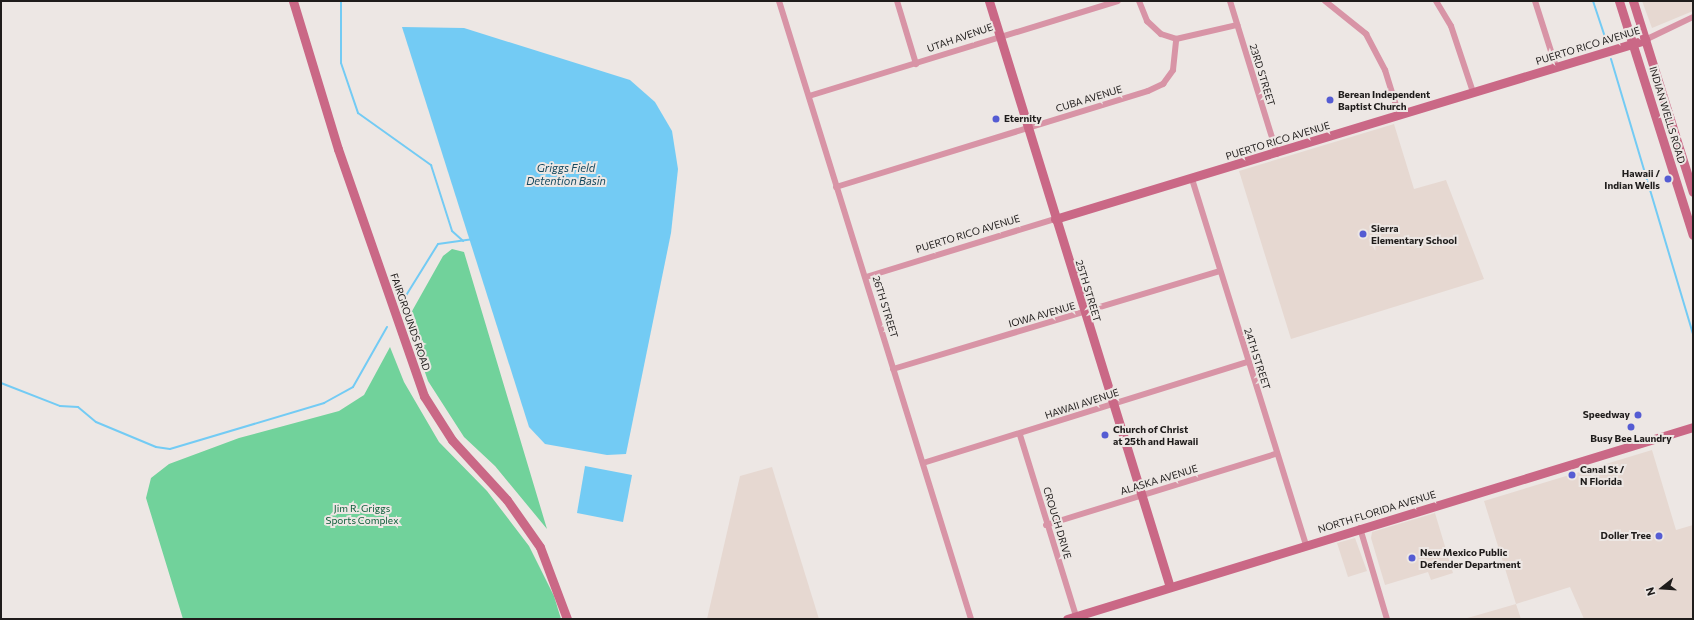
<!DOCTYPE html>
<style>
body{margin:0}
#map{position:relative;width:1694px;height:620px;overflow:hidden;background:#ede7e4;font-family:Commissioner,sans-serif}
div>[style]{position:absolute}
.built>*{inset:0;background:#e6d8d1}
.green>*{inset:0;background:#71d29b}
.water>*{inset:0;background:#73cbf4}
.stream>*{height:2px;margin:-1px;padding:0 1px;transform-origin:1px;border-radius:1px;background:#73cbf4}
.street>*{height:6px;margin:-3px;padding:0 3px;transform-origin:3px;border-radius:3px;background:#d894a6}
.secondary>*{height:9px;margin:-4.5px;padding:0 4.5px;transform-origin:4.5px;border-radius:4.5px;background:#ca6886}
.dots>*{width:11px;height:11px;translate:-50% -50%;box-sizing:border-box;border:2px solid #ede7e4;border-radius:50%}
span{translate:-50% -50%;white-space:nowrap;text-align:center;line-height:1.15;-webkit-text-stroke:4px #ede7e4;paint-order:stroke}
.street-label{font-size:10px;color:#1f1c1b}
.poi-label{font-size:10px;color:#1f1c1b;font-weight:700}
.left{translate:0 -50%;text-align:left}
.right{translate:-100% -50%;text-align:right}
.park-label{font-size:10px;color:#0d5d39}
.water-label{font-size:11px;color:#16495e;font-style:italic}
.frame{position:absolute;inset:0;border:2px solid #1f1c1b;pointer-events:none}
.north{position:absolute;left:1642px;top:568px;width:40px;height:40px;-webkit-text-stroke:3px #ede7e4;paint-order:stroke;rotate:253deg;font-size:11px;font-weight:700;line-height:16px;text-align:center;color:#1f1c1b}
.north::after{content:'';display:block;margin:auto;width:14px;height:18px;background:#1f1c1b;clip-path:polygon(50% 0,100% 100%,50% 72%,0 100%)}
</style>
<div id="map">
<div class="built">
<div style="clip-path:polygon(1642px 1px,1693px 1px,1693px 11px,1652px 28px)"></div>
<div style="clip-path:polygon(1394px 124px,1414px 189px,1446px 180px,1484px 279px,1291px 339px,1239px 171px)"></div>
<div style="clip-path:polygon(1652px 450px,1676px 530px,1693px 525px,1693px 619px,1584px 619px,1570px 587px,1516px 604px,1521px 619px,1464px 619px,1516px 604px,1484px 501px)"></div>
<div style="clip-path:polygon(772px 467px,819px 619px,707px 619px,740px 476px)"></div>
<div style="clip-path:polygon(1435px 513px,1453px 573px,1431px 580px,1428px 572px,1385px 585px,1371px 538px,1372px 532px)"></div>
<div style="clip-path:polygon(1355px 538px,1367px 571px,1348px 577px,1337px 543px)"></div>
</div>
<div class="green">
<div style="clip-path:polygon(452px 249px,464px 252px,547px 529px,495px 466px,464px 437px,428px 381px,407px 320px,443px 256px)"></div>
<div style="clip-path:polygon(390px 347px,404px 382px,439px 442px,487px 491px,529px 546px,554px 596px,561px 619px,183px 619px,146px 498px,151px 478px,169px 464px,239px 438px,339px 411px,364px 395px)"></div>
</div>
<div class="water">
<div style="clip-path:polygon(402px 27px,464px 28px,630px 80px,655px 102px,672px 131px,678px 169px,671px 233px,626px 454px,607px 455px,545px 444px,529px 427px)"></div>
<div style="clip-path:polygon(585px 466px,632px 475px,623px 522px,577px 513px)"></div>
</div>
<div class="stream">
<div style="left:341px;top:1px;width:62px;rotate:90deg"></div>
<div style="left:341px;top:63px;width:53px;rotate:71.2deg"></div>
<div style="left:358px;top:113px;width:90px;rotate:35.5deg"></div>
<div style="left:431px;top:165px;width:69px;rotate:72.3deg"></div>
<div style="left:452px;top:231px;width:15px;rotate:42deg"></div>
<div style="left:1593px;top:1px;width:44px;rotate:71.6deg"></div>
<div style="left:1611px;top:59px;width:287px;rotate:73.4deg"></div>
<div style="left:402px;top:302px;width:68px;rotate:-58.2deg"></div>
<div style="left:438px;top:244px;width:34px;rotate:-8deg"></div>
<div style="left:1px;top:383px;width:63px;rotate:21.3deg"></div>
<div style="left:60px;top:406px;width:18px;rotate:3deg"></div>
<div style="left:78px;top:407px;width:23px;rotate:40deg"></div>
<div style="left:96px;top:422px;width:65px;rotate:22.6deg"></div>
<div style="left:156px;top:447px;width:14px;rotate:8deg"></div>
<div style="left:170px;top:449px;width:161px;rotate:-16.6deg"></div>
<div style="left:324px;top:403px;width:33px;rotate:-29deg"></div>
<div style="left:353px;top:387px;width:69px;rotate:-60.5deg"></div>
</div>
<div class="street">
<div style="left:779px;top:1px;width:647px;rotate:72.74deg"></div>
<div style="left:897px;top:1px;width:66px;rotate:73.2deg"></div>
<div style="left:1139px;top:1px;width:22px;rotate:68deg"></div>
<div style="left:1147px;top:21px;width:19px;rotate:43deg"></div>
<div style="left:1161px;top:34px;width:16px;rotate:18deg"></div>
<div style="left:1176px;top:39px;width:63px;rotate:-12.9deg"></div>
<div style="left:1230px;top:1px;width:160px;rotate:72.9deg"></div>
<div style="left:1325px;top:1px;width:53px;rotate:38.8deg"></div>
<div style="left:1366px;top:34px;width:41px;rotate:62.2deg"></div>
<div style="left:1385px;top:70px;width:47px;rotate:72.7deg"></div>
<div style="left:1436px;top:1px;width:29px;rotate:59deg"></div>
<div style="left:1451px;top:26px;width:70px;rotate:71.6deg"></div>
<div style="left:1535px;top:1px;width:69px;rotate:72.3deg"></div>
<div style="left:1645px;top:40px;width:53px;rotate:-25.6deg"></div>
<div style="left:809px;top:96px;width:323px;rotate:-17.1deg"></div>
<div style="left:1192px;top:179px;width:383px;rotate:72.7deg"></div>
<div style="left:836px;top:187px;width:326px;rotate:-17.1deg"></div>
<div style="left:1148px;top:91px;width:17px;rotate:-25deg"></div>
<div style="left:1163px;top:84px;width:17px;rotate:-54deg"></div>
<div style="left:1173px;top:70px;width:31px;rotate:-84deg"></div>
<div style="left:866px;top:277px;width:198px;rotate:-17.1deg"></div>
<div style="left:893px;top:369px;width:340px;rotate:-16.7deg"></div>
<div style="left:1020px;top:435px;width:189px;rotate:72.8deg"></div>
<div style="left:923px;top:463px;width:340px;rotate:-17.3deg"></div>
<div style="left:1046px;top:525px;width:241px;rotate:-17.2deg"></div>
<div style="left:1360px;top:528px;width:95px;rotate:73.5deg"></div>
</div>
<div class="secondary">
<div style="left:293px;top:1px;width:155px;rotate:73.1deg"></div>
<div style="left:338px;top:149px;width:262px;rotate:70.8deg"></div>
<div style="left:424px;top:396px;width:52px;rotate:57.5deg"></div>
<div style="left:452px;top:440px;width:81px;rotate:47.5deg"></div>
<div style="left:507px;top:500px;width:57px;rotate:54.9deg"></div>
<div style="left:540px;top:547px;width:77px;rotate:69.4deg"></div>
<div style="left:989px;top:1px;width:613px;rotate:72.84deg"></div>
<div style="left:1619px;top:1px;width:245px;rotate:72.5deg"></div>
<div style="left:1633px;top:1px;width:200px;rotate:72.6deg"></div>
<div style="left:1055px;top:219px;width:617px;rotate:-16.88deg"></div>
<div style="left:1067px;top:619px;width:655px;rotate:-17.05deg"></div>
</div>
<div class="dots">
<div style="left:1330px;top:100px;background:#555cd3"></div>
<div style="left:996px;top:119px;background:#555cd3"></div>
<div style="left:1668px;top:179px;background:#555cd3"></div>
<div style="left:1363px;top:234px;background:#555cd3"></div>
<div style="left:1638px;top:415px;background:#555cd3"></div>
<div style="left:1631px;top:427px;background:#555cd3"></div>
<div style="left:1105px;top:435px;background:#555cd3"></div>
<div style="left:1572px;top:475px;background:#555cd3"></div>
<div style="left:1659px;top:536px;background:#555cd3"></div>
<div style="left:1412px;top:558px;background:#555cd3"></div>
</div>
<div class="street-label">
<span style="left:960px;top:38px;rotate:-19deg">UTAH AVENUE</span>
<span style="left:1588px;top:46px;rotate:-17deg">PUERTO RICO AVENUE</span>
<span style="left:1262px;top:75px;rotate:73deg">23RD STREET</span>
<span style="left:1089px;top:99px;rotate:-17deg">CUBA AVENUE</span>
<span style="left:1667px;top:115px;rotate:73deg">INDIAN WELLS ROAD</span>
<span style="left:1278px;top:141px;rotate:-17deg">PUERTO RICO AVENUE</span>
<span style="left:968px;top:234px;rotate:-17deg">PUERTO RICO AVENUE</span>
<span style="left:1088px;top:291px;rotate:73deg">25TH STREET</span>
<span style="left:885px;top:307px;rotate:73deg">26TH STREET</span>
<span style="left:1042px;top:315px;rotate:-16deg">IOWA AVENUE</span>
<span style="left:410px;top:322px;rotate:71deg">FAIRGROUNDS ROAD</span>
<span style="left:1257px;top:359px;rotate:72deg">24TH STREET</span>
<span style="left:1082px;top:404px;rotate:-18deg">HAWAII AVENUE</span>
<span style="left:1159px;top:480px;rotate:-17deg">ALASKA AVENUE</span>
<span style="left:1377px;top:512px;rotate:-17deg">NORTH FLORIDA AVENUE</span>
<span style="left:1057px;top:523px;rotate:73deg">CROUCH DRIVE</span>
</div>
<div class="poi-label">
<span class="left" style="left:1338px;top:100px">Berean Independent<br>Baptist Church</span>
<span class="left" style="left:1004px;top:119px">Eternity</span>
<span class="right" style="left:1660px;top:179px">Hawaii /<br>Indian Wells</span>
<span class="left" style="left:1371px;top:234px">Sierra<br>Elementary School</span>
<span class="right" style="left:1630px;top:415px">Speedway</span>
<span class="left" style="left:1113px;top:435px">Church of Christ<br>at 25th and Hawaii</span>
<span style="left:1631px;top:439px">Busy Bee Laundry</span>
<span class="left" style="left:1580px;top:475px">Canal St /<br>N Florida</span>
<span class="right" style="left:1651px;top:536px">Doller Tree</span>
<span class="left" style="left:1420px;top:558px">New Mexico Public<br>Defender Department</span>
</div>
<div class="park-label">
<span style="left:362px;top:514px">Jim R. Griggs<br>Sports Complex</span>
</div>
<div class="water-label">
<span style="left:566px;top:175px">Griggs Field<br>Detention Basin</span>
</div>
<div class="frame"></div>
<div class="north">N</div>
</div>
